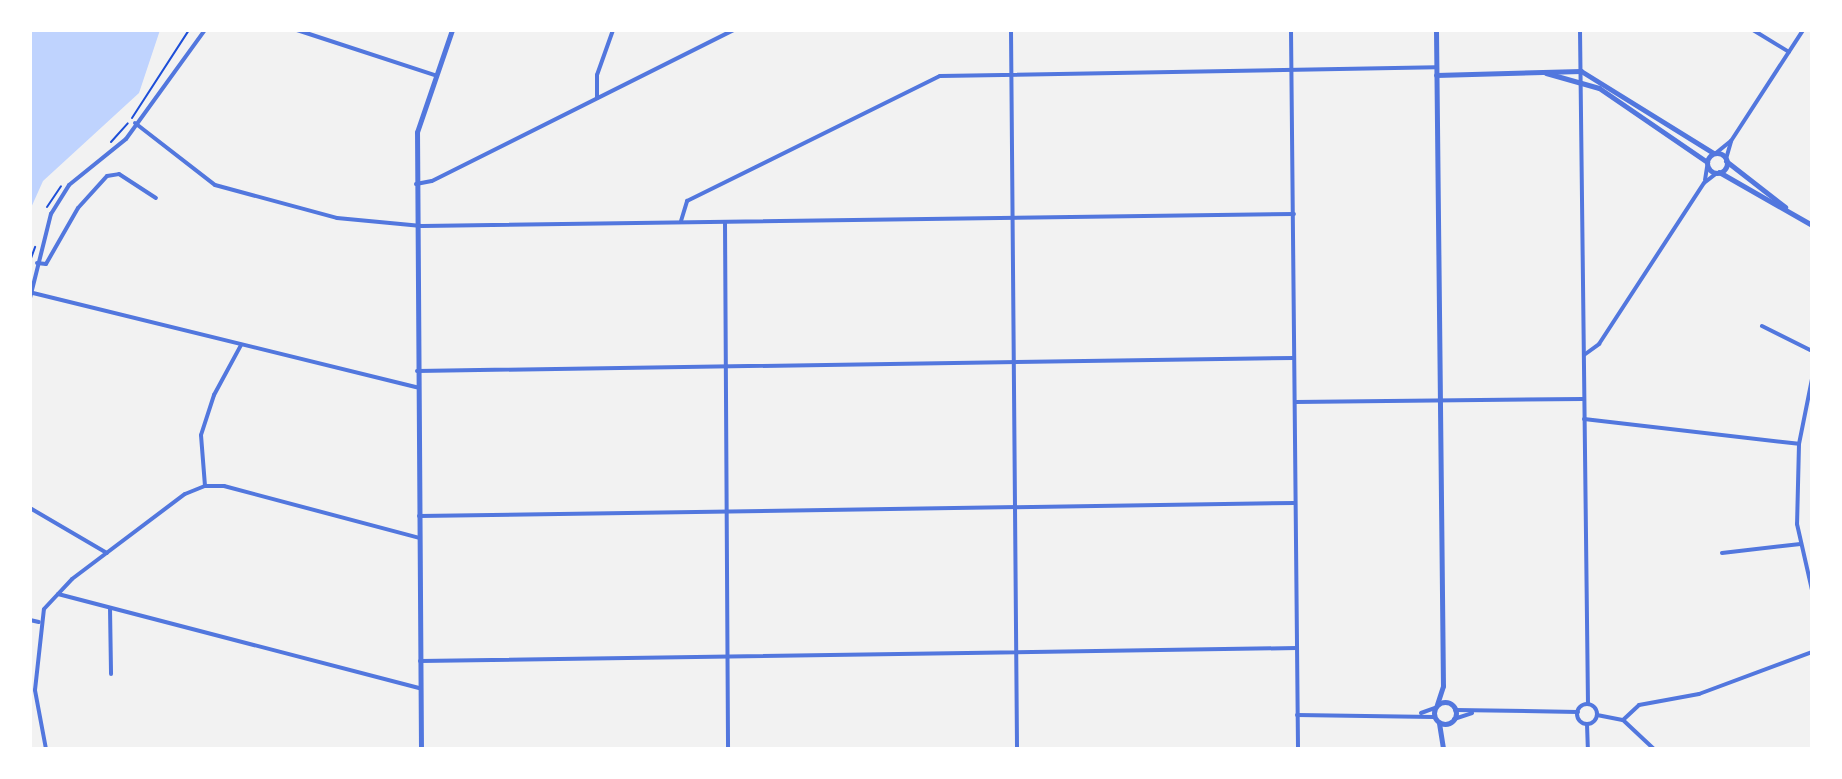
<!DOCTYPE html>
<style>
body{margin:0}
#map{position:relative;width:1842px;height:779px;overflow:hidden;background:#f2f2f2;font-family:Karla,sans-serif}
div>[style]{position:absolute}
.water>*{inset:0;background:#bfd3fe}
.path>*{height:2px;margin:-1px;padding:0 1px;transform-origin:1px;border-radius:1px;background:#1d4ed8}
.minor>*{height:4px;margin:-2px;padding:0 2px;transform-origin:2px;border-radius:2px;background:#5277de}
.minor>.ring{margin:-2px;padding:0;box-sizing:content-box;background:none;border:4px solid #5277de;border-radius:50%}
.tertiary>*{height:5px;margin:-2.5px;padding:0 2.5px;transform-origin:2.5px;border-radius:2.5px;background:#5277de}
.tertiary>.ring{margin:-2.5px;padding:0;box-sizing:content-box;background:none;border:5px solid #5277de;border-radius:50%}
span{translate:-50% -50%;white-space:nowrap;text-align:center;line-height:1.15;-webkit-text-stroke:8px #fff;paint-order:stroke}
.frame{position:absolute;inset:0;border:32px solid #fff;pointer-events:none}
</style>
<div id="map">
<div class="water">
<div style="clip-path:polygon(30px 30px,160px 30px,139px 93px,43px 181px,30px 210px)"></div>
</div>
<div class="path">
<div style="left:132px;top:118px;width:105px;rotate:-57.1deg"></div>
<div style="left:111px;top:142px;width:25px;rotate:-48deg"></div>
<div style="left:47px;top:207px;width:25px;rotate:-56deg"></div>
<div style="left:30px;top:261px;width:15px;rotate:-70deg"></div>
</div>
<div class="minor">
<div style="left:297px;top:30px;width:145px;rotate:18.1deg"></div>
<div style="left:1011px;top:30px;width:719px;rotate:89.52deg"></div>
<div style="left:1291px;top:30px;width:719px;rotate:89.44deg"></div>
<div style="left:1580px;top:30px;width:674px;rotate:89.32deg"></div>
<div style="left:1753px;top:30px;width:42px;rotate:31.4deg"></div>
<div style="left:597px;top:98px;width:23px;rotate:-90deg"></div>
<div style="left:597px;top:75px;width:48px;rotate:-70.4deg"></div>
<div style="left:135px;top:123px;width:101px;rotate:37.8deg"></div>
<div style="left:215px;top:185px;width:126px;rotate:15.1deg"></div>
<div style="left:337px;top:218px;width:85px;rotate:5.4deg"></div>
<div style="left:422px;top:226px;width:872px;rotate:-0.79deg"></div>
<div style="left:1716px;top:153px;width:19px;rotate:-39deg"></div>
<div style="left:1731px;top:141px;width:132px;rotate:-57deg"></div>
<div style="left:1726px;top:159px;width:19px;rotate:-74deg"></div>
<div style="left:1705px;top:180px;width:13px;rotate:-81deg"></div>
<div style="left:416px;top:184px;width:16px;rotate:-11deg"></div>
<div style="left:432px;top:181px;width:337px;rotate:-26.6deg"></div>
<div style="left:681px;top:221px;width:21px;rotate:-73deg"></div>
<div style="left:687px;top:201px;width:282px;rotate:-26.3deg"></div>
<div style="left:940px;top:76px;width:496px;rotate:-1deg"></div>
<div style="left:725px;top:222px;width:527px;rotate:89.67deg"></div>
<div style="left:37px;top:263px;width:9px;rotate:6deg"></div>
<div style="left:46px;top:264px;width:64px;rotate:-60.3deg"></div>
<div style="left:78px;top:208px;width:43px;rotate:-47.8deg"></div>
<div style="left:107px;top:176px;width:12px;rotate:-9deg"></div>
<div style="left:119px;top:174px;width:44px;rotate:33deg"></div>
<div style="left:33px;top:293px;width:395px;rotate:13.8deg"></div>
<div style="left:30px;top:298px;width:87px;rotate:-76deg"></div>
<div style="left:51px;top:214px;width:34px;rotate:-58deg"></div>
<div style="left:69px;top:185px;width:73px;rotate:-38.9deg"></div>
<div style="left:126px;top:139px;width:135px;rotate:-54.1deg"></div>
<div style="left:1762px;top:326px;width:56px;rotate:26.6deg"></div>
<div style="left:1584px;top:355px;width:19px;rotate:-36deg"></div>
<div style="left:1599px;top:344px;width:192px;rotate:-56.9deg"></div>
<div style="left:1704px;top:183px;width:16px;rotate:-38deg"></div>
<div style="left:417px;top:371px;width:877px;rotate:-0.85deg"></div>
<div style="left:1812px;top:379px;width:66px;rotate:101.3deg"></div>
<div style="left:1799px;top:444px;width:80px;rotate:91.4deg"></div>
<div style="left:1797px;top:524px;width:68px;rotate:77.2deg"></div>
<div style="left:1295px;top:402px;width:288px;rotate:-0.6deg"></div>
<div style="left:1584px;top:419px;width:216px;rotate:6.6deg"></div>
<div style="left:205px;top:486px;width:51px;rotate:-94.5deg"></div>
<div style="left:201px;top:435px;width:42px;rotate:-72deg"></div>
<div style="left:214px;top:395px;width:57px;rotate:-61.6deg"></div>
<div style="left:30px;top:508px;width:89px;rotate:30.3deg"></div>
<div style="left:419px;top:516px;width:876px;rotate:-0.85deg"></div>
<div style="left:1722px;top:553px;width:79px;rotate:-6.6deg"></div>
<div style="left:58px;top:594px;width:374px;rotate:14.6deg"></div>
<div style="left:110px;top:608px;width:66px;rotate:89.1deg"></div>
<div style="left:30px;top:620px;width:9px;rotate:13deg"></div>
<div style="left:420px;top:661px;width:877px;rotate:-0.85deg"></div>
<div class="ring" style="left:1577px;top:704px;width:16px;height:16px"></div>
<div style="left:1455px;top:710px;width:123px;rotate:0.9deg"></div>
<div style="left:1421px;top:713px;width:15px;rotate:-20deg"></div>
<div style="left:1297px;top:715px;width:137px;rotate:0.8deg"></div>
<div style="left:1597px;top:715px;width:26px;rotate:11deg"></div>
<div style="left:1623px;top:720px;width:42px;rotate:43.1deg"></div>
<div style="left:1454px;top:719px;width:19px;rotate:-18deg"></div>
<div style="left:1623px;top:720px;width:22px;rotate:-43deg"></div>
<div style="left:1639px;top:705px;width:61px;rotate:-10.4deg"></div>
<div style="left:1699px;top:694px;width:121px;rotate:-20.4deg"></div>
<div style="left:1587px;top:724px;width:25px;rotate:88deg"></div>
<div style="left:46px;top:749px;width:60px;rotate:-100.6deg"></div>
<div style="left:35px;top:690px;width:81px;rotate:-83.7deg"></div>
<div style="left:44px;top:609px;width:41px;rotate:-47deg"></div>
<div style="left:72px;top:579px;width:141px;rotate:-37deg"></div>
<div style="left:185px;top:494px;width:22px;rotate:-22deg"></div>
<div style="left:205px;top:486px;width:19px"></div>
<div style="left:224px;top:486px;width:202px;rotate:14.9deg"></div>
</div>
<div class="tertiary">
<div style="left:1436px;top:30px;width:656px;rotate:89.39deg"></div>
<div style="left:1443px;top:686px;width:19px;rotate:108deg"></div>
<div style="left:1546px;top:73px;width:55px;rotate:15.8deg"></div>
<div style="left:1599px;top:88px;width:131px;rotate:34.4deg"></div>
<div style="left:1436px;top:75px;width:145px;rotate:-1.6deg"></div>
<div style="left:1581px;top:71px;width:155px;rotate:31.8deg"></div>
<div class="ring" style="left:1707px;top:153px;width:15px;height:15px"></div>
<div style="left:1726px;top:161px;width:75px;rotate:37.9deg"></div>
<div style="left:1719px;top:172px;width:107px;rotate:29.7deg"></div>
<div class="ring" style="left:1434px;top:702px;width:17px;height:17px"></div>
<div style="left:1439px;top:723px;width:26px;rotate:81deg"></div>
<div style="left:421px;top:749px;width:617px;rotate:-90.37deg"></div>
<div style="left:417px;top:132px;width:108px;rotate:-71.1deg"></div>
</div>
<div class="frame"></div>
</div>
